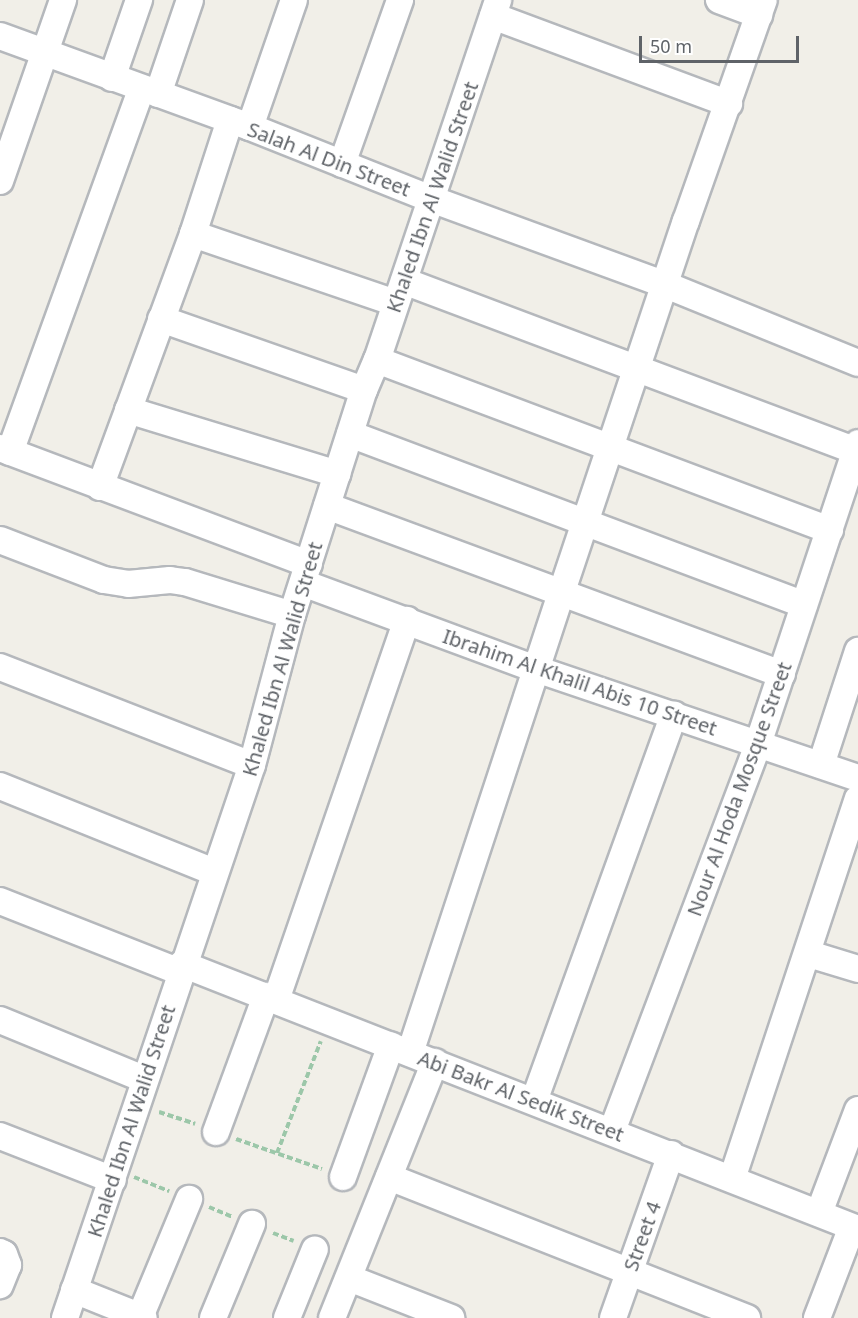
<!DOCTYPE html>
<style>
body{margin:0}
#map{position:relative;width:858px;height:1318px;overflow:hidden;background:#f1efe8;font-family:"Noto Sans",sans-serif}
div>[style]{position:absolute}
.path>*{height:4px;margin-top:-2px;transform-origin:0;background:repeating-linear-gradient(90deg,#9cc7a9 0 6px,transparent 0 9px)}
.roads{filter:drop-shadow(2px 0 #b5b8bc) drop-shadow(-2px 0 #b5b8bc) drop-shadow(0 2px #b5b8bc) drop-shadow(0 -2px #b5b8bc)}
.street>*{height:26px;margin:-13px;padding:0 13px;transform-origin:13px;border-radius:13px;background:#fff}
span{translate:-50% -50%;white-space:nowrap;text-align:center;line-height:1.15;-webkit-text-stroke:4.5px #fff;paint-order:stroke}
.street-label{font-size:20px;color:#5f6368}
.scale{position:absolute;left:639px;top:36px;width:160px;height:27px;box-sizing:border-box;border:3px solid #5f6368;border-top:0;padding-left:8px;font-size:18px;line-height:21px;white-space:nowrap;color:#5f6368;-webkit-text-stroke:4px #fff;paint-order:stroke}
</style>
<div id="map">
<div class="path">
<div style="left:159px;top:1112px;width:38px;rotate:18deg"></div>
<div style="left:236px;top:1139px;width:91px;rotate:19.2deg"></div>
<div style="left:277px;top:1153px;width:120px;rotate:-68.6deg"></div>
<div style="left:134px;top:1177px;width:38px;rotate:22deg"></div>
<div style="left:209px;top:1207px;width:26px;rotate:23deg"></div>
<div style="left:273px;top:1233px;width:22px;rotate:21deg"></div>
</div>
<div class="roads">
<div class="street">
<div style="left:719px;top:0;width:43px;rotate:20.6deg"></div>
<div style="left:493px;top:16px;width:252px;rotate:20.4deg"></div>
<div style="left:0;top:36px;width:266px;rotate:20deg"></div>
<div style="left:250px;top:127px;width:195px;rotate:21.7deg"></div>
<div style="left:431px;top:199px;width:250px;rotate:20.1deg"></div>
<div style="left:666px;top:285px;width:207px;rotate:22.1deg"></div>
<div style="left:112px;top:78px;width:83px;rotate:-70.9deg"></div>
<div style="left:158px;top:94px;width:99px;rotate:-71.2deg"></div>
<div style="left:250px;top:127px;width:134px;rotate:-70.9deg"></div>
<div style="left:342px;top:164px;width:174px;rotate:-70.5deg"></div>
<div style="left:0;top:181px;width:192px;rotate:-70.8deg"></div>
<div style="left:193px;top:234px;width:214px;rotate:18.8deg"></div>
<div style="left:404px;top:281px;width:483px;rotate:20.6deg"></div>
<div style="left:161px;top:319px;width:215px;rotate:19.3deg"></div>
<div style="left:377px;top:360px;width:484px;rotate:20.6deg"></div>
<div style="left:128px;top:410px;width:219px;rotate:17deg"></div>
<div style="left:350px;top:434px;width:485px;rotate:20.6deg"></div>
<div style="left:0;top:448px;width:330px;rotate:20.6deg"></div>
<div style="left:10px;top:452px;width:387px;rotate:-70.1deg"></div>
<div style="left:100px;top:487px;width:270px;rotate:-69.8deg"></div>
<div style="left:193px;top:234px;width:120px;rotate:-72deg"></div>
<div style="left:327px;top:506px;width:485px;rotate:20.3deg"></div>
<div style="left:0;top:540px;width:111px;rotate:21deg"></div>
<div style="left:104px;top:580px;width:24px;rotate:9deg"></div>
<div style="left:128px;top:584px;width:42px;rotate:-5.4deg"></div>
<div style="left:170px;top:580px;width:15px;rotate:8deg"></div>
<div style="left:185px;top:582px;width:112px;rotate:17.1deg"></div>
<div style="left:303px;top:583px;width:248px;rotate:20.3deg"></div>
<div style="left:536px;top:669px;width:340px;rotate:18.7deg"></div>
<div style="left:0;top:667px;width:270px;rotate:21.3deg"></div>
<div style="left:821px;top:765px;width:120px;rotate:-72deg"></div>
<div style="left:0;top:786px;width:231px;rotate:21.9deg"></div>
<div style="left:0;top:901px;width:193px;rotate:21.5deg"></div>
<div style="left:809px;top:954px;width:51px;rotate:17deg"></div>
<div style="left:182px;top:964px;width:726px;rotate:21.41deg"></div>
<div style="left:276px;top:1000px;width:402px;rotate:-71deg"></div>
<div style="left:0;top:1020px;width:156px;rotate:22.3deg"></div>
<div style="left:410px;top:1053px;width:483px;rotate:-71.8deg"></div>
<div style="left:561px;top:594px;width:393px;rotate:-71.5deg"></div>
<div style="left:686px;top:221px;width:234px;rotate:-70.6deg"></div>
<div style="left:534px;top:1101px;width:411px;rotate:-70.1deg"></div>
<div style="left:612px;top:1131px;width:414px;rotate:-69.3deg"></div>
<div style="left:758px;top:744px;width:317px;rotate:-71.6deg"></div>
<div style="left:216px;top:1132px;width:145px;rotate:-69.8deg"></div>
<div style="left:0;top:1136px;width:121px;rotate:21.3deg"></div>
<div style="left:343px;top:1177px;width:140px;rotate:-70deg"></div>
<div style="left:389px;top:1177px;width:385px;rotate:21.5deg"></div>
<div style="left:732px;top:1179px;width:400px;rotate:-71.7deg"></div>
<div style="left:819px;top:1213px;width:110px;rotate:-69.3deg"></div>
<div style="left:0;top:1252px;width:4px;rotate:27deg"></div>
<div style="left:4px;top:1254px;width:12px;rotate:70deg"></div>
<div style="left:8px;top:1265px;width:22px;rotate:112deg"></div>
<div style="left:349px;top:1278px;width:110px;rotate:21.4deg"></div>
<div style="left:74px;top:1290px;width:75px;rotate:21.8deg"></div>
<div style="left:140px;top:1317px;width:128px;rotate:-67.4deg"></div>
<div style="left:65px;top:1318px;width:584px;rotate:-71.32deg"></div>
<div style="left:252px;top:765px;width:155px;rotate:-75.1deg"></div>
<div style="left:292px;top:615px;width:236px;rotate:-72.3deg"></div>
<div style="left:364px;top:390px;width:33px;rotate:-67deg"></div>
<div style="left:377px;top:360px;width:380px;rotate:-71.4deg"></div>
<div style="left:213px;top:1318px;width:102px;rotate:-67.5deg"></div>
<div style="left:287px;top:1318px;width:74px;rotate:-67.9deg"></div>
<div style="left:332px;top:1318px;width:276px;rotate:-68.1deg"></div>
<div style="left:613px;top:1318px;width:174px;rotate:-70.5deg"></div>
<div style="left:817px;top:1318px;width:97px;rotate:-69deg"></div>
</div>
</div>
<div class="street-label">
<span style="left:329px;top:159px;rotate:21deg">Salah Al Din Street</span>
<span style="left:432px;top:197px;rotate:-71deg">Khaled Ibn Al Walid Street</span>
<span style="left:282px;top:659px;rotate:-74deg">Khaled Ibn Al Walid Street</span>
<span style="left:580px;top:682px;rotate:19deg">Ibrahim Al Khalil Abis 10 Street</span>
<span style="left:739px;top:789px;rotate:-70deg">Nour Al Hoda Mosque Street</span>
<span style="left:521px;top:1096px;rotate:21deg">Abi Bakr Al Sedik Street</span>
<span style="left:131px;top:1121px;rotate:-72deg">Khaled Ibn Al Walid Street</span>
<span style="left:642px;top:1236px;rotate:-70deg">Street 4</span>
</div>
<div class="scale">50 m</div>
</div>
